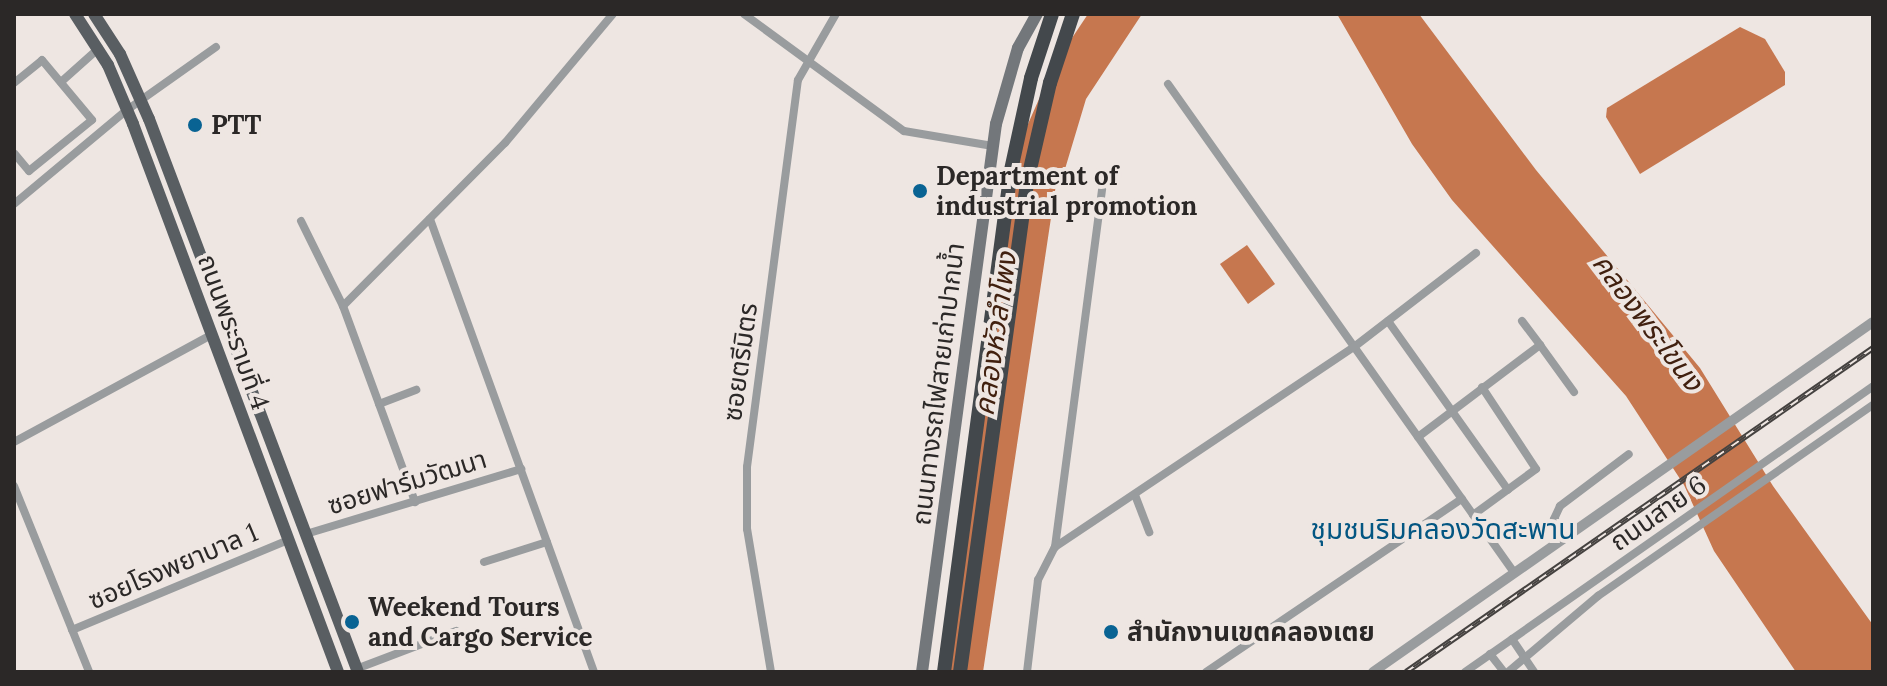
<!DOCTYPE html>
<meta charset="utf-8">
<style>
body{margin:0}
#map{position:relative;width:1887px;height:686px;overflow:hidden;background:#eee6e2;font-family:Lora,"Noto Sans Thai",serif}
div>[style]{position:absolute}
.water>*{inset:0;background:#c6774f}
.minor>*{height:8px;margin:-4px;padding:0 4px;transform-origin:4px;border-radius:4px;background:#999c9e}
.tertiary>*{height:10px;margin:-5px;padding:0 5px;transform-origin:5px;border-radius:5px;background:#999c9e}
.secondary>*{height:12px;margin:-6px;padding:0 6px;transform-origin:6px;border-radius:6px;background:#73777b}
.primary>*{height:12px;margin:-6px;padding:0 6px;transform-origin:6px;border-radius:6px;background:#595e62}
.motorway>*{height:14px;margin:-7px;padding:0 7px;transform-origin:7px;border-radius:7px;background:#43484c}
.rail>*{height:6px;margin-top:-3px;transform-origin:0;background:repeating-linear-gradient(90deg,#eee6e2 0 9px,#454240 0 18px);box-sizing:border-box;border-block:2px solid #454240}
.dots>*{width:22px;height:22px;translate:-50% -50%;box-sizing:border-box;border:4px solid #eee6e2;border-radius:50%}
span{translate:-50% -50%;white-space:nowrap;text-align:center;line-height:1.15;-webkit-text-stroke:8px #eee6e2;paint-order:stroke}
.poi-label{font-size:26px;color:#2b2827;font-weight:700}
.left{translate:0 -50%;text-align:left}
.street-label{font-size:26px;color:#2b2827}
.water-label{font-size:28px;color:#41200f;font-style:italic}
.neighbourhood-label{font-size:28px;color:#035682}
.frame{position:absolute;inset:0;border:16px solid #2b2827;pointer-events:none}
</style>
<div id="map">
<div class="water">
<div style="clip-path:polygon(1088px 14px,1142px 14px,1086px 99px,1065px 169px,1058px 171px,983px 672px,940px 672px,1010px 165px,1054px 65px)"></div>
<div style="clip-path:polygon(1337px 14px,1419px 14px,1536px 170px,1700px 368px,1773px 486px,1873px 625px,1873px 672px,1796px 672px,1714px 551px,1684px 485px,1626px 396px,1452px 200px,1412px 144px)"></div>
<div style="clip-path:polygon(1740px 27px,1765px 39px,1785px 72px,1785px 85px,1640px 174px,1606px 117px,1607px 108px)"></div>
<div style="clip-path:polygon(1247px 245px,1275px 284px,1248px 304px,1220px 264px)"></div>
</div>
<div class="minor">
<div style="left:744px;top:14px;width:198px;rotate:36.2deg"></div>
<div style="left:904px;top:131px;width:90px;rotate:9.6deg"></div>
<div style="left:61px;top:82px;width:51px;rotate:-41.8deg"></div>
<div style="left:14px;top:83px;width:36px;rotate:-39deg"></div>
<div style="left:42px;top:60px;width:78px;rotate:50.2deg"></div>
<div style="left:92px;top:120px;width:81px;rotate:141deg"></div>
<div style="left:29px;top:171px;width:23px;rotate:-130deg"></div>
<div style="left:1168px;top:84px;width:597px;rotate:54.69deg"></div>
<div style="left:14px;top:204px;width:147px;rotate:-39.8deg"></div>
<div style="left:127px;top:110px;width:109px;rotate:-35.3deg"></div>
<div style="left:430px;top:219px;width:482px;rotate:70.1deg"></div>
<div style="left:301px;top:221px;width:95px;rotate:63.7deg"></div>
<div style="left:343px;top:306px;width:209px;rotate:69.8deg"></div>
<div style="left:343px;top:306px;width:230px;rotate:-45.2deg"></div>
<div style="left:505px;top:143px;width:168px;rotate:-50.1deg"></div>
<div style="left:1388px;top:321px;width:207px;rotate:54.6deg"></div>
<div style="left:1522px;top:321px;width:30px;rotate:53deg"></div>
<div style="left:379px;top:404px;width:40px;rotate:-21deg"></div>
<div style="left:1418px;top:437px;width:153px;rotate:-37deg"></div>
<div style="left:1540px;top:345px;width:58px;rotate:54.1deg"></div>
<div style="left:14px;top:442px;width:224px;rotate:-28.5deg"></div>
<div style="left:14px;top:486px;width:201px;rotate:68deg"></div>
<div style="left:1135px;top:495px;width:40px;rotate:69deg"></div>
<div style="left:1473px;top:515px;width:78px;rotate:-36.1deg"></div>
<div style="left:1536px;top:469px;width:98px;rotate:-123.4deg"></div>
<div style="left:1567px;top:533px;width:19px;rotate:-133deg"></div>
<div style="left:1554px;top:519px;width:14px;rotate:-65deg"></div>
<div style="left:1560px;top:506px;width:86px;rotate:-37deg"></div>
<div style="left:306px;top:534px;width:225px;rotate:-16.8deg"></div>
<div style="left:1055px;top:547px;width:376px;rotate:-82.5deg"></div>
<div style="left:484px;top:562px;width:66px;rotate:-17.6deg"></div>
<div style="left:72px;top:630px;width:234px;rotate:-22.6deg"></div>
<div style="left:1512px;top:639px;width:40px;rotate:56deg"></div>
<div style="left:1490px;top:654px;width:23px;rotate:52deg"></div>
<div style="left:356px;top:669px;width:107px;rotate:-20.8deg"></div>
<div style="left:771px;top:672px;width:145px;rotate:-99.5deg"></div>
<div style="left:747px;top:529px;width:62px;rotate:-90deg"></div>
<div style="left:747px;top:467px;width:390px;rotate:-82.5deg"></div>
<div style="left:798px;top:80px;width:76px;rotate:-60.1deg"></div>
<div style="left:1027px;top:672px;width:93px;rotate:-83.2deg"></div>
<div style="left:1038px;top:580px;width:37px;rotate:-63deg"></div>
<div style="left:1055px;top:547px;width:360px;rotate:-33.8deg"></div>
<div style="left:1354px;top:347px;width:154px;rotate:-37.6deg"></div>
<div style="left:1206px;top:672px;width:309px;rotate:-34.1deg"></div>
<div style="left:1465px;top:672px;width:498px;rotate:-35deg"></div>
<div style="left:1508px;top:672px;width:118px;rotate:-40.2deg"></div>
<div style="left:1598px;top:596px;width:335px;rotate:-34.8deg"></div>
</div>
<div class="tertiary">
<div style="left:1373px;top:672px;width:610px;rotate:-34.99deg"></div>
</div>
<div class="secondary">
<div style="left:922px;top:672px;width:553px;rotate:-82.31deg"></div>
<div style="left:996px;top:124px;width:79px;rotate:-73.9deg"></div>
<div style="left:1018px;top:48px;width:39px;rotate:-61deg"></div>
</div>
<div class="primary">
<div style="left:75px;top:14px;width:61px;rotate:57.1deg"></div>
<div style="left:108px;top:65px;width:64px;rotate:67deg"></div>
<div style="left:133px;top:124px;width:585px;rotate:69.49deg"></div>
<div style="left:94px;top:14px;width:48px;rotate:57deg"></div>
<div style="left:120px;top:54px;width:71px;rotate:66deg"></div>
<div style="left:149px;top:119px;width:591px;rotate:69.3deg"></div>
</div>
<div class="motorway">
<div style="left:944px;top:672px;width:506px;rotate:-82.4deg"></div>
<div style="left:1011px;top:170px;width:94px;rotate:-77.7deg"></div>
<div style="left:1031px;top:78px;width:67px;rotate:-71.8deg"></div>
<div style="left:960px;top:672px;width:499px;rotate:-82.2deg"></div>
<div style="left:1028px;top:178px;width:98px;rotate:-77deg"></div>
<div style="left:1050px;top:83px;width:73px;rotate:-71.6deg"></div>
</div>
<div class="rail">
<div style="left:1406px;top:672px;width:568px;rotate:-34.75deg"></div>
</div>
<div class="dots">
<div style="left:195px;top:125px;background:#096393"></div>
<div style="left:920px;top:191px;background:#096393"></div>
<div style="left:352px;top:622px;background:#096393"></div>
<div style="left:1111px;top:632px;background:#096393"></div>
</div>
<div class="poi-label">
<span class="left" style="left:211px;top:125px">PTT</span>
<span class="left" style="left:936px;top:191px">Department of<br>industrial promotion</span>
<span class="left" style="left:368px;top:622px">Weekend Tours<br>and Cargo Service</span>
<span class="left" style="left:1127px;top:632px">สำนักงานเขตคลองเตย</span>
</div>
<div class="street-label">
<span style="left:234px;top:332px;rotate:70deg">ถนนพระรามที่ 4</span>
<span style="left:740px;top:362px;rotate:-82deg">ซอยตรีมิตร</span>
<span style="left:938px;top:384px;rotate:-83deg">ถนนทางรถไฟสายเก่าปากน้ำ</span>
<span style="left:407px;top:482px;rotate:-17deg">ซอยฟาร์มวัฒนา</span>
<span style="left:1658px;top:513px;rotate:-35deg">ถนนสาย 6</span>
<span style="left:173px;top:566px;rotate:-23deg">ซอยโรงพยาบาล 1</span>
</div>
<div class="water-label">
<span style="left:1648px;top:322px;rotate:53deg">คลองพระโขนง</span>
<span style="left:995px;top:334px;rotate:-82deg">คลองหัวลำโพง</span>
</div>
<div class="neighbourhood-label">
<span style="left:1443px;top:529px">ชุมชนริมคลองวัดสะพาน</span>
</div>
<div class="frame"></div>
</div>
